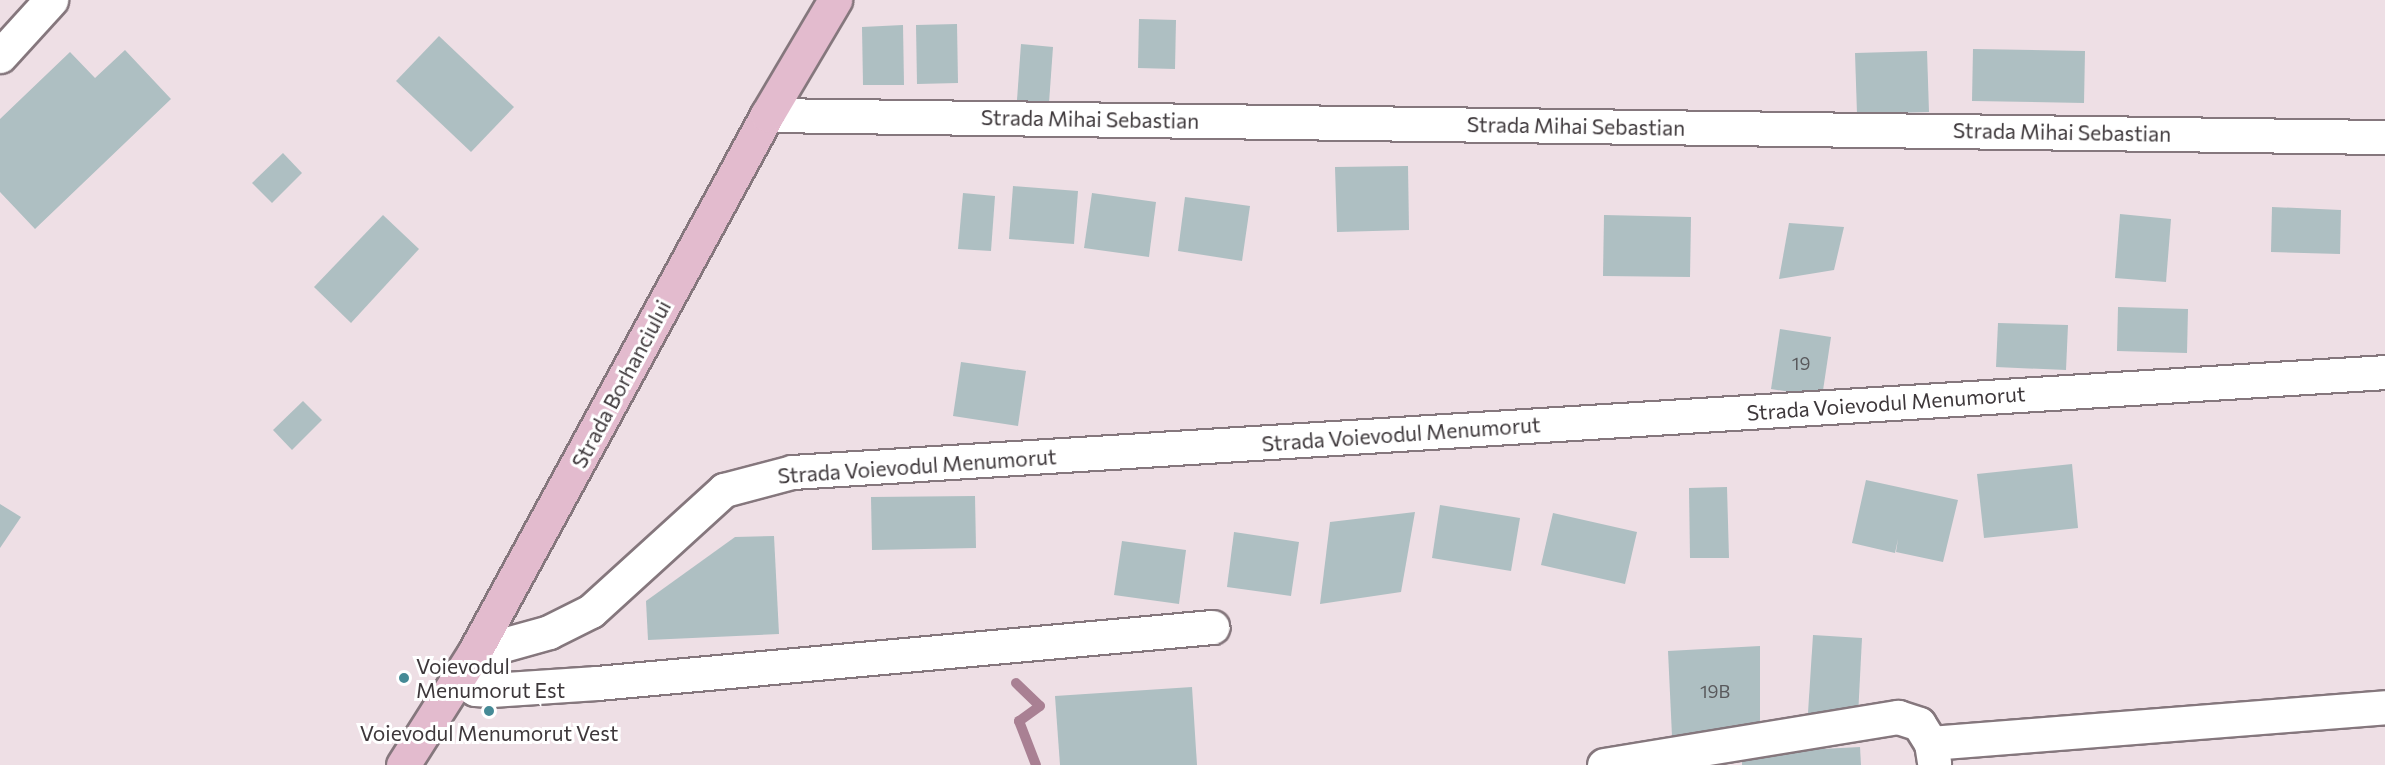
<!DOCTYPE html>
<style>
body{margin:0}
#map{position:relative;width:2385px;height:765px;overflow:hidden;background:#eedfe5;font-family:Commissioner,sans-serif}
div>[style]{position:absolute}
.stream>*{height:10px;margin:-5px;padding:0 5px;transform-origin:5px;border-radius:5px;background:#a98093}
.building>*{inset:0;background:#aebfc2}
.roads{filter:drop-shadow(2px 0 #85777d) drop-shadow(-2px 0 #85777d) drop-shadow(0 2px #85777d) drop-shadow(0 -2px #85777d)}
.minor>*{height:33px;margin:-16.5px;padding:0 16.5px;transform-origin:16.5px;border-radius:16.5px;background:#fff}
.major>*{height:33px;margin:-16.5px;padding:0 16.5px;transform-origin:16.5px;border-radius:16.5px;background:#e3bbce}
.dots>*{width:16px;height:16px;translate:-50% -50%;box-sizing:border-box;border:3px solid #fff;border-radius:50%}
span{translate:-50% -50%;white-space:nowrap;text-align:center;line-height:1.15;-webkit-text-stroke:6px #fff;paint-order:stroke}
.number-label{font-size:18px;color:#59595c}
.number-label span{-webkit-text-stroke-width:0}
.street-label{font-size:21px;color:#3d373a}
.poi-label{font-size:21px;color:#3d373a}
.left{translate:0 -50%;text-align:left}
</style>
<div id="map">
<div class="stream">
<div style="left:1016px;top:683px;width:33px;rotate:44deg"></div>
<div style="left:1040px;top:706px;width:26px;rotate:144deg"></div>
<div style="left:1019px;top:721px;width:47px;rotate:68.9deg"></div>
</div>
<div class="building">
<div style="clip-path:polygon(1139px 19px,1176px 20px,1175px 69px,1138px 68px)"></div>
<div style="clip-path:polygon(957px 24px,958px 83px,917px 84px,916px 25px)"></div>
<div style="clip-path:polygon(903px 25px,904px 85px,863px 85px,862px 27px)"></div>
<div style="clip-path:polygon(439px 36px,514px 107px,471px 152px,396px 81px)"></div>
<div style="clip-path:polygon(1021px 44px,1053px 47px,1049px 103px,1017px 100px)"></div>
<div style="clip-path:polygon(1973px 49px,2085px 51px,2084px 103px,1972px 101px)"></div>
<div style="clip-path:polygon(125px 50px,171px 99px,35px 229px,0 192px,0 119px,70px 52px,95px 78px)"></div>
<div style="clip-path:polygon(1927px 51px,1929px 112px,1857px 114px,1855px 53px)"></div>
<div style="clip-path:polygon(283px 153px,302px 173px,272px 203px,252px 183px)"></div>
<div style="clip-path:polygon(1408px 166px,1409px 230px,1337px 232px,1335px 167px)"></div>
<div style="clip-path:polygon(1013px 186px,1078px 191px,1074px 244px,1009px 239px)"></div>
<div style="clip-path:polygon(963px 193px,995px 196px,991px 251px,958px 249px)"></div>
<div style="clip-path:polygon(1092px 193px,1156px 202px,1149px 257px,1084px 248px)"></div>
<div style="clip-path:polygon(1185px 197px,1250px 206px,1242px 261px,1178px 251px)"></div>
<div style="clip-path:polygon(2272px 207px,2341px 210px,2340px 254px,2271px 252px)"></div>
<div style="clip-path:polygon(2120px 214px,2171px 219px,2166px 282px,2115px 278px)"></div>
<div style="clip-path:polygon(383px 215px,419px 249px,351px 323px,314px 287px)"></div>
<div style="clip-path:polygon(1604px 215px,1691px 217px,1690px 277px,1603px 276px)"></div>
<div style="clip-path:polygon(1789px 223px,1844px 227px,1834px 270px,1779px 279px)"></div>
<div style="clip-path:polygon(2118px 307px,2188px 309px,2187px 353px,2117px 351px)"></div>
<div style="clip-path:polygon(1998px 323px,2068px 325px,2066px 370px,1996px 367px)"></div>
<div style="clip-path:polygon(1780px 329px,1831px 337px,1822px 397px,1771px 389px)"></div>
<div style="clip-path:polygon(961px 362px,1026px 371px,1018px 426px,953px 416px)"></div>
<div style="clip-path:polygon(303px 401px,322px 420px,292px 450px,273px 430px)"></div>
<div style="clip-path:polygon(2072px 464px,2078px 528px,1984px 538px,1977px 474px)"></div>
<div style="clip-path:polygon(1866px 480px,1958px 500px,1943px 562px,1896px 552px,1898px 539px,1895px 553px,1852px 543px)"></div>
<div style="clip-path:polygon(1727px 487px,1729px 558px,1690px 558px,1689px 488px)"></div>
<div style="clip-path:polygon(975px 496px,976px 548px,872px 550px,871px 497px)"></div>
<div style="clip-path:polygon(0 504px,21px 517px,0 548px)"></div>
<div style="clip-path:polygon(1440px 505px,1520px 518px,1511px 571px,1432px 558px)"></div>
<div style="clip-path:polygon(1415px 512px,1401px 592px,1320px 604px,1330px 522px)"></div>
<div style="clip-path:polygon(1553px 513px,1637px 532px,1625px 584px,1541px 565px)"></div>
<div style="clip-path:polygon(1234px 532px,1299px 542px,1291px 596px,1227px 587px)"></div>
<div style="clip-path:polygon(774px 536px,779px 634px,648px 640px,646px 601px,735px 537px)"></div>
<div style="clip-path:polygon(1122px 541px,1186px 550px,1179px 604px,1114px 595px)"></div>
<div style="clip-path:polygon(1813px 635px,1862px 638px,1858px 716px,1808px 713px)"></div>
<div style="clip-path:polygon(1760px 646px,1760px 730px,1672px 736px,1668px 651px)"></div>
<div style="clip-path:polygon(1192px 687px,1197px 765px,1060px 765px,1055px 696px)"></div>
<div style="clip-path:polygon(1860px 747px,1861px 765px,1742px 765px,1742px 753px)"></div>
</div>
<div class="roads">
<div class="minor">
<div style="left:0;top:56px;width:76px;rotate:-47.7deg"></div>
<div style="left:767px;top:115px;width:1618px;rotate:0.78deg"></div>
<div style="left:474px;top:653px;width:78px;rotate:-15.6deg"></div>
<div style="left:549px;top:632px;width:47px;rotate:-26.6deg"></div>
<div style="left:591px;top:611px;width:180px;rotate:-42.3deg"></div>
<div style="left:724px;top:490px;width:70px;rotate:-14.8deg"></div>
<div style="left:792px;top:472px;width:1596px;rotate:-3.59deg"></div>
<div style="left:458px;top:679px;width:20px;rotate:30deg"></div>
<div style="left:475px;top:689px;width:16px;rotate:4deg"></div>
<div style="left:491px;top:690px;width:106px;rotate:-3.8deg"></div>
<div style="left:597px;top:683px;width:618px;rotate:-5.2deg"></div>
<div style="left:1931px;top:743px;width:455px;rotate:-4.5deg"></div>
<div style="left:1604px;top:765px;width:298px;rotate:-9.3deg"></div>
<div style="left:1898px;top:717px;width:22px;rotate:18deg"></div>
<div style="left:1919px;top:724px;width:22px;rotate:58deg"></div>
<div style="left:1931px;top:743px;width:20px;rotate:81deg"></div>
</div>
<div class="major">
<div style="left:403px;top:765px;width:133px;rotate:-57.6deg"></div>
<div style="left:474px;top:653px;width:613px;rotate:-61.43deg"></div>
<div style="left:767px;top:115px;width:134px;rotate:-59.4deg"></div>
</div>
</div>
<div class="dots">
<div style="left:404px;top:678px;background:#458a96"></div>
<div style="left:489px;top:711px;background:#458a96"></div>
</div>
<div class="number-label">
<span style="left:1801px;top:363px">19</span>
<span style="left:1715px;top:691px">19B</span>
</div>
<div class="street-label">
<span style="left:1090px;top:119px;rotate:1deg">Strada Mihai Sebastian</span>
<span style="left:1576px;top:126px;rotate:1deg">Strada Mihai Sebastian</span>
<span style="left:2062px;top:132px;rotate:1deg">Strada Mihai Sebastian</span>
<span style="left:621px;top:384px;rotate:-62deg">Strada Borhanciului</span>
<span style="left:1886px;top:403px;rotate:-4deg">Strada Voievodul Menumorut</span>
<span style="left:1401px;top:434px;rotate:-4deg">Strada Voievodul Menumorut</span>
<span style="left:917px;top:466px;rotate:-4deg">Strada Voievodul Menumorut</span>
</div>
<div class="poi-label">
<span class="left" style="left:416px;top:678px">Voievodul<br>Menumorut Est</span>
<span style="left:489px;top:733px">Voievodul Menumorut Vest</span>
</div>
</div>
